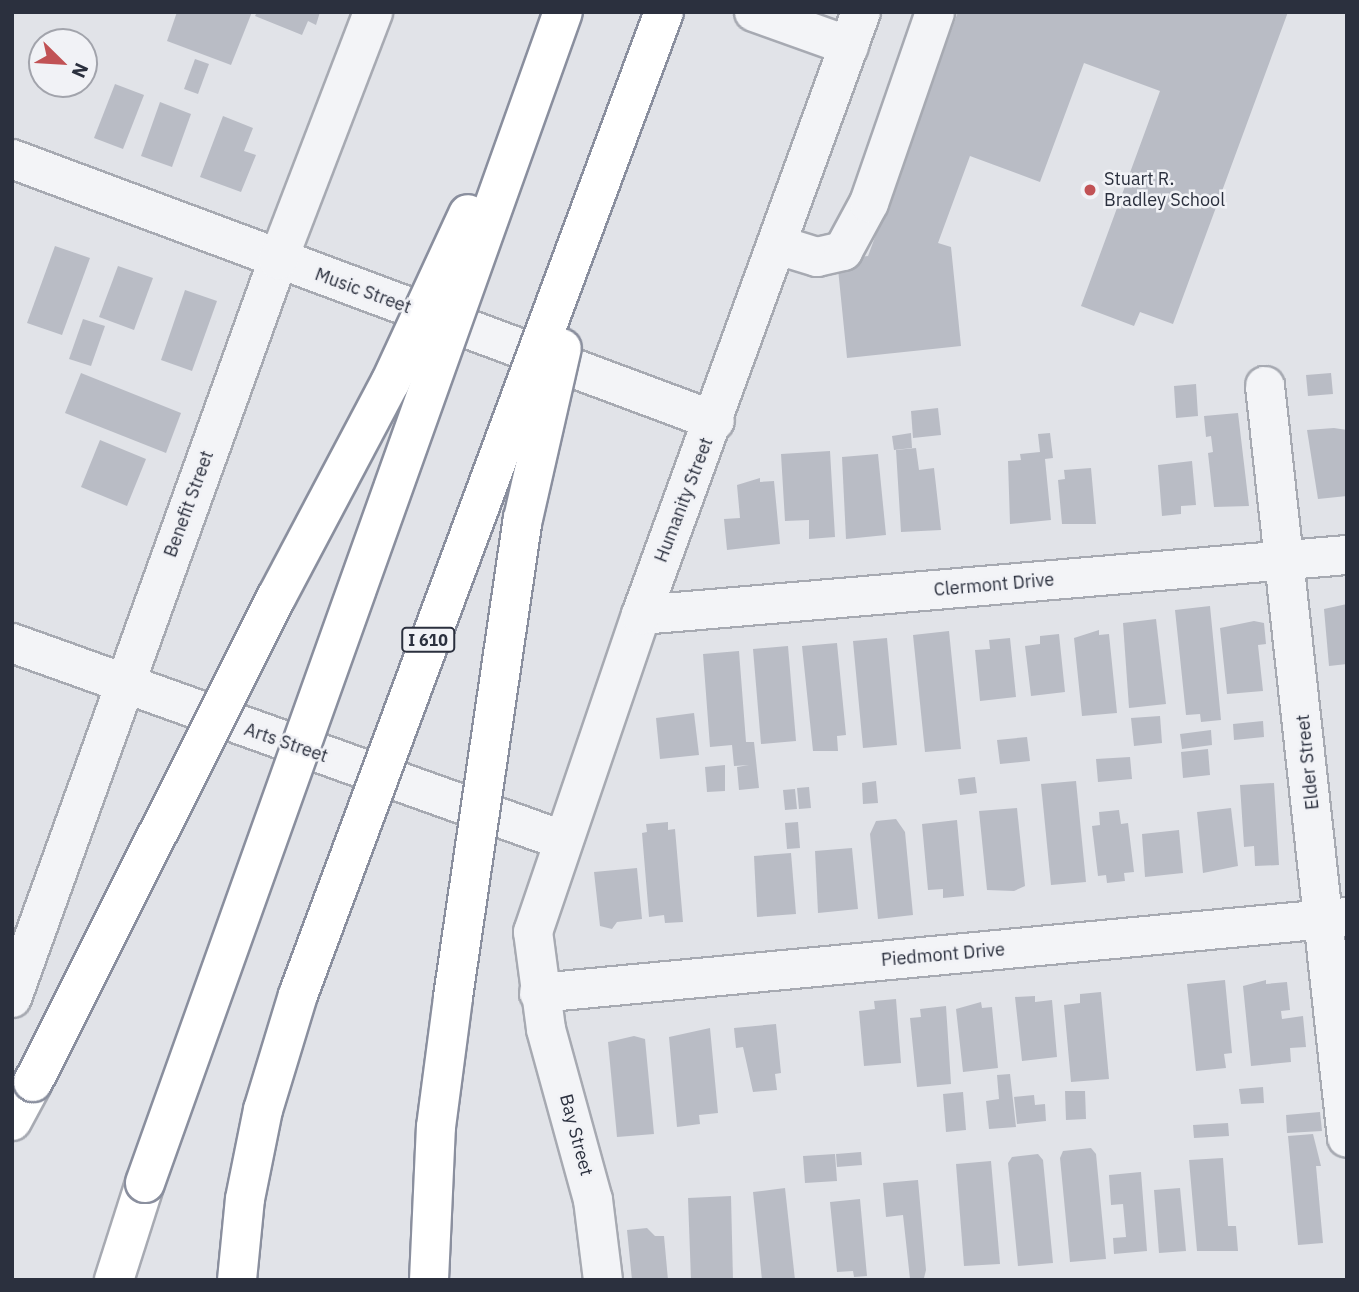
<!DOCTYPE html>
<style>
body{margin:0}
#map{position:relative;width:1359px;height:1292px;overflow:hidden;background:#e1e3e8;font-family:"IBM Plex Sans",sans-serif}
div>[style]{position:absolute}
.building>*{inset:0;background:#b9bcc5}
.roads{filter:drop-shadow(2px 0 #a7aab2) drop-shadow(-2px 0 #a7aab2) drop-shadow(0 2px #a7aab2) drop-shadow(0 -2px #a7aab2)}
.minor>*{height:38px;margin:-19px;padding:0 19px;transform-origin:19px;border-radius:19px;background:#f3f4f7}
.highway>*{height:38px;margin:-19px;padding:0 19px;transform-origin:19px;border-radius:19px;background:#fff}
.bridges{filter:drop-shadow(2px 0 #8a8f9e) drop-shadow(-2px 0 #8a8f9e) drop-shadow(0 2px #8a8f9e) drop-shadow(0 -2px #8a8f9e)}
.highway-bridge>*{height:38px;margin:-19px;padding:0 19px;transform-origin:19px;border-radius:19px;background:#fff}
.dots>*{width:19px;height:19px;translate:-50% -50%;box-sizing:border-box;border:4px solid #f1f2f6;border-radius:50%}
span{translate:-50% -50%;white-space:nowrap;text-align:center;line-height:1.15;-webkit-text-stroke:5px #f1f2f6;paint-order:stroke}
.shield-label span{padding:2px 5px;background:#f1f2f6;border:2px solid;border-radius:5px;-webkit-text-stroke-width:0}
.shield-label{font-size:16px;color:#2b303e;font-weight:700}
.poi-label{font-size:18px;color:#2b303e}
.left{translate:0 -50%;text-align:left}
.street-label{font-size:18px;color:#2b303e}
.frame{position:absolute;inset:0;border:14px solid #2b303e;pointer-events:none}
.north{position:absolute;left:28px;top:28px;width:70px;height:70px;box-sizing:border-box;background:#f1f2f6;border:2px solid #a2a4ac;border-radius:50%;rotate:114deg;font-size:19px;font-weight:700;line-height:28px;text-align:center;color:#2b303e}
.north::after{content:'';display:block;margin:auto;width:24px;height:32px;background:#c15255;clip-path:polygon(50% 0,100% 100%,50% 72%,0 100%)}
</style>
<div id="map">
<div class="building">
<div style="clip-path:polygon(177px 12px,252px 12px,231px 65px,167px 41px)"></div>
<div style="clip-path:polygon(257px 12px,320px 12px,316px 25px,308px 21px,302px 35px,255px 16px)"></div>
<div style="clip-path:polygon(958px 12px,1288px 12px,1173px 324px,1140px 312px,1134px 326px,1081px 306px,1160px 91px,1084px 63px,1040px 182px,970px 156px,938px 243px,951px 247px,961px 346px,847px 358px,837px 259px,868px 256px)"></div>
<div style="clip-path:polygon(195px 59px,209px 64px,198px 94px,184px 89px)"></div>
<div style="clip-path:polygon(115px 84px,144px 95px,123px 149px,94px 138px)"></div>
<div style="clip-path:polygon(160px 102px,191px 114px,172px 167px,141px 156px)"></div>
<div style="clip-path:polygon(223px 116px,253px 128px,244px 151px,256px 155px,241px 192px,200px 177px)"></div>
<div style="clip-path:polygon(55px 246px,90px 258px,62px 335px,27px 323px)"></div>
<div style="clip-path:polygon(118px 266px,153px 278px,134px 330px,99px 317px)"></div>
<div style="clip-path:polygon(185px 290px,217px 301px,192px 371px,161px 360px)"></div>
<div style="clip-path:polygon(83px 319px,105px 326px,91px 366px,69px 359px)"></div>
<div style="clip-path:polygon(81px 373px,181px 413px,166px 453px,65px 413px)"></div>
<div style="clip-path:polygon(1331px 373px,1333px 394px,1308px 396px,1306px 375px)"></div>
<div style="clip-path:polygon(1196px 384px,1198px 416px,1176px 418px,1174px 386px)"></div>
<div style="clip-path:polygon(938px 408px,941px 435px,913px 438px,911px 411px)"></div>
<div style="clip-path:polygon(1238px 413px,1249px 506px,1214px 507px,1208px 453px,1213px 452px,1211px 436px,1206px 437px,1204px 416px)"></div>
<div style="clip-path:polygon(1334px 428px,1347px 430px,1347px 496px,1318px 499px,1307px 430px)"></div>
<div style="clip-path:polygon(911px 433px,912px 448px,894px 450px,892px 436px)"></div>
<div style="clip-path:polygon(1050px 433px,1053px 458px,1045px 459px,1051px 520px,1010px 524px,1008px 461px,1021px 460px,1020px 454px,1040px 452px,1038px 434px)"></div>
<div style="clip-path:polygon(100px 440px,146px 459px,127px 506px,81px 487px)"></div>
<div style="clip-path:polygon(916px 448px,919px 470px,934px 468px,941px 530px,901px 532px,896px 450px)"></div>
<div style="clip-path:polygon(830px 451px,835px 537px,809px 539px,809px 520px,785px 521px,781px 454px)"></div>
<div style="clip-path:polygon(878px 454px,886px 535px,846px 539px,842px 457px)"></div>
<div style="clip-path:polygon(1192px 461px,1196px 505px,1181px 506px,1181px 514px,1162px 516px,1158px 465px)"></div>
<div style="clip-path:polygon(1091px 468px,1096px 524px,1062px 524px,1058px 480px,1065px 479px,1064px 470px)"></div>
<div style="clip-path:polygon(760px 478px,760px 482px,774px 481px,780px 544px,727px 550px,724px 519px,740px 518px,737px 485px)"></div>
<div style="clip-path:polygon(1347px 604px,1347px 664px,1329px 666px,1324px 609px)"></div>
<div style="clip-path:polygon(1210px 606px,1221px 720px,1201px 722px,1200px 714px,1186px 715px,1175px 610px)"></div>
<div style="clip-path:polygon(1156px 619px,1166px 704px,1129px 708px,1123px 623px)"></div>
<div style="clip-path:polygon(1254px 621px,1264px 623px,1266px 644px,1258px 645px,1263px 691px,1227px 694px,1220px 628px)"></div>
<div style="clip-path:polygon(1099px 630px,1099px 635px,1109px 634px,1117px 713px,1082px 716px,1074px 638px)"></div>
<div style="clip-path:polygon(949px 631px,961px 749px,925px 752px,913px 635px)"></div>
<div style="clip-path:polygon(1059px 634px,1065px 692px,1031px 696px,1025px 646px,1040px 644px,1040px 636px)"></div>
<div style="clip-path:polygon(887px 638px,897px 745px,863px 748px,853px 641px)"></div>
<div style="clip-path:polygon(1010px 638px,1016px 697px,980px 701px,975px 650px,990px 649px,989px 640px)"></div>
<div style="clip-path:polygon(837px 643px,846px 735px,837px 736px,838px 751px,813px 751px,802px 646px)"></div>
<div style="clip-path:polygon(788px 646px,796px 741px,761px 744px,753px 649px)"></div>
<div style="clip-path:polygon(739px 651px,746px 742px,754px 742px,759px 788px,739px 790px,737px 767px,749px 765px,734px 766px,732px 745px,710px 747px,703px 654px)"></div>
<div style="clip-path:polygon(694px 713px,699px 755px,660px 759px,656px 718px)"></div>
<div style="clip-path:polygon(1160px 716px,1162px 743px,1134px 746px,1131px 718px)"></div>
<div style="clip-path:polygon(1263px 721px,1264px 737px,1234px 740px,1233px 724px)"></div>
<div style="clip-path:polygon(1211px 730px,1212px 745px,1182px 749px,1180px 734px)"></div>
<div style="clip-path:polygon(1027px 737px,1030px 761px,1000px 764px,997px 740px)"></div>
<div style="clip-path:polygon(1208px 749px,1210px 775px,1183px 778px,1181px 752px)"></div>
<div style="clip-path:polygon(1130px 757px,1132px 779px,1098px 782px,1096px 759px)"></div>
<div style="clip-path:polygon(725px 765px,725px 791px,707px 792px,705px 767px)"></div>
<div style="clip-path:polygon(975px 777px,977px 793px,960px 795px,958px 779px)"></div>
<div style="clip-path:polygon(876px 781px,878px 803px,863px 804px,862px 783px)"></div>
<div style="clip-path:polygon(1076px 781px,1086px 882px,1051px 885px,1041px 784px)"></div>
<div style="clip-path:polygon(1274px 783px,1279px 865px,1255px 866px,1254px 846px,1244px 847px,1240px 785px)"></div>
<div style="clip-path:polygon(809px 787px,811px 808px,799px 809px,797px 788px)"></div>
<div style="clip-path:polygon(795px 789px,797px 809px,785px 810px,783px 790px)"></div>
<div style="clip-path:polygon(1017px 808px,1025px 886px,1014px 891px,987px 890px,979px 811px)"></div>
<div style="clip-path:polygon(1231px 808px,1238px 866px,1203px 873px,1197px 812px)"></div>
<div style="clip-path:polygon(1119px 810px,1121px 824px,1128px 823px,1134px 872px,1124px 873px,1125px 881px,1107px 883px,1106px 875px,1098px 876px,1092px 826px,1100px 825px,1099px 812px)"></div>
<div style="clip-path:polygon(896px 819px,905px 832px,913px 915px,878px 919px,870px 834px,876px 821px)"></div>
<div style="clip-path:polygon(957px 820px,964px 896px,943px 898px,943px 889px,928px 890px,922px 824px)"></div>
<div style="clip-path:polygon(668px 822px,668px 830px,675px 829px,683px 922px,665px 923px,664px 915px,649px 917px,642px 833px,647px 832px,646px 824px)"></div>
<div style="clip-path:polygon(798px 822px,800px 848px,787px 849px,785px 823px)"></div>
<div style="clip-path:polygon(1179px 830px,1183px 873px,1145px 877px,1142px 834px)"></div>
<div style="clip-path:polygon(852px 848px,858px 909px,818px 913px,815px 851px)"></div>
<div style="clip-path:polygon(791px 853px,796px 914px,757px 917px,754px 856px)"></div>
<div style="clip-path:polygon(637px 868px,642px 919px,617px 922px,612px 929px,600px 926px,594px 872px)"></div>
<div style="clip-path:polygon(1225px 980px,1232px 1053px,1224px 1054px,1226px 1068px,1196px 1071px,1187px 984px)"></div>
<div style="clip-path:polygon(1266px 980px,1266px 984px,1287px 982px,1290px 1010px,1281px 1011px,1282px 1019px,1303px 1016px,1306px 1047px,1290px 1048px,1291px 1062px,1251px 1066px,1243px 986px)"></div>
<div style="clip-path:polygon(1101px 992px,1109px 1079px,1071px 1082px,1064px 1005px,1080px 1003px,1080px 994px)"></div>
<div style="clip-path:polygon(1035px 996px,1035px 1002px,1052px 1000px,1057px 1057px,1022px 1061px,1015px 997px)"></div>
<div style="clip-path:polygon(896px 999px,901px 1063px,864px 1066px,859px 1011px,875px 1009px,874px 1001px)"></div>
<div style="clip-path:polygon(981px 1002px,982px 1008px,992px 1007px,998px 1068px,963px 1072px,956px 1009px)"></div>
<div style="clip-path:polygon(946px 1006px,951px 1084px,917px 1087px,910px 1018px,921px 1017px,920px 1009px)"></div>
<div style="clip-path:polygon(776px 1024px,781px 1073px,775px 1074px,777px 1090px,753px 1092px,743px 1047px,736px 1048px,734px 1028px)"></div>
<div style="clip-path:polygon(710px 1028px,718px 1113px,699px 1115px,700px 1124px,677px 1127px,669px 1037px)"></div>
<div style="clip-path:polygon(634px 1036px,645px 1039px,654px 1134px,617px 1137px,608px 1042px)"></div>
<div style="clip-path:polygon(1010px 1074px,1016px 1127px,989px 1129px,986px 1101px,999px 1099px,997px 1075px)"></div>
<div style="clip-path:polygon(1263px 1087px,1264px 1103px,1241px 1104px,1239px 1089px)"></div>
<div style="clip-path:polygon(1065px 1091px,1085px 1091px,1086px 1119px,1066px 1120px)"></div>
<div style="clip-path:polygon(963px 1092px,966px 1130px,946px 1132px,943px 1094px)"></div>
<div style="clip-path:polygon(1034px 1095px,1035px 1105px,1045px 1104px,1046px 1121px,1017px 1124px,1014px 1097px)"></div>
<div style="clip-path:polygon(1320px 1112px,1322px 1131px,1287px 1133px,1286px 1115px)"></div>
<div style="clip-path:polygon(1228px 1123px,1229px 1136px,1194px 1138px,1193px 1125px)"></div>
<div style="clip-path:polygon(1313px 1134px,1321px 1166px,1316px 1166px,1323px 1243px,1298px 1245px,1288px 1136px)"></div>
<div style="clip-path:polygon(1091px 1148px,1096px 1154px,1106px 1259px,1070px 1262px,1060px 1158px,1063px 1151px)"></div>
<div style="clip-path:polygon(861px 1152px,862px 1165px,837px 1167px,836px 1154px)"></div>
<div style="clip-path:polygon(835px 1154px,837px 1181px,805px 1183px,803px 1156px)"></div>
<div style="clip-path:polygon(1038px 1154px,1043px 1160px,1053px 1263px,1018px 1266px,1008px 1163px,1012px 1157px)"></div>
<div style="clip-path:polygon(1223px 1158px,1228px 1226px,1236px 1226px,1238px 1251px,1197px 1251px,1189px 1160px)"></div>
<div style="clip-path:polygon(991px 1161px,1000px 1264px,964px 1266px,956px 1164px)"></div>
<div style="clip-path:polygon(1141px 1172px,1147px 1251px,1114px 1254px,1113px 1238px,1126px 1237px,1123px 1204px,1111px 1205px,1109px 1175px)"></div>
<div style="clip-path:polygon(918px 1180px,926px 1270px,924px 1278px,910px 1279px,903px 1215px,886px 1217px,883px 1183px)"></div>
<div style="clip-path:polygon(785px 1188px,795px 1280px,762px 1280px,753px 1192px)"></div>
<div style="clip-path:polygon(1180px 1188px,1186px 1251px,1159px 1253px,1154px 1190px)"></div>
<div style="clip-path:polygon(731px 1196px,733px 1280px,691px 1280px,688px 1198px)"></div>
<div style="clip-path:polygon(860px 1199px,867px 1276px,854px 1277px,853px 1271px,837px 1272px,830px 1202px)"></div>
<div style="clip-path:polygon(647px 1228px,655px 1236px,664px 1236px,668px 1280px,632px 1280px,627px 1230px)"></div>
</div>
<div class="roads">
<div class="minor">
<div style="left:754px;top:12px;width:101px;rotate:19.7deg"></div>
<div style="left:12px;top:159px;width:750px;rotate:20.44deg"></div>
<div style="left:778px;top:245px;width:41px;rotate:17.1deg"></div>
<div style="left:817px;top:257px;width:27px;rotate:-13deg"></div>
<div style="left:843px;top:251px;width:55px;rotate:-61.6deg"></div>
<div style="left:869px;top:203px;width:202px;rotate:-70.9deg"></div>
<div style="left:1265px;top:386px;width:756px;rotate:83.78deg"></div>
<div style="left:641px;top:615px;width:709px;rotate:-4.86deg"></div>
<div style="left:12px;top:643px;width:584px;rotate:19.71deg"></div>
<div style="left:539px;top:993px;width:812px;rotate:-5.37deg"></div>
<div style="left:12px;top:998px;width:784px;rotate:-70.18deg"></div>
<div style="left:278px;top:260px;width:266px;rotate:-69deg"></div>
<div style="left:603px;top:1280px;width:81px;rotate:-97.1deg"></div>
<div style="left:593px;top:1200px;width:177px;rotate:-105.4deg"></div>
<div style="left:546px;top:1029px;width:98px;rotate:-97.6deg"></div>
<div style="left:533px;top:932px;width:335px;rotate:-71.2deg"></div>
<div style="left:641px;top:615px;width:642px;rotate:-69.96deg"></div>
</div>
<div class="highway">
<div style="left:12px;top:1121px;width:44px;rotate:-61.7deg"></div>
<div style="left:114px;top:1280px;width:102px;rotate:-72.3deg"></div>
</div>
</div>
<div class="bridges">
<div class="highway-bridge">
<div style="left:33px;top:1082px;width:544px;rotate:-63.34deg"></div>
<div style="left:277px;top:596px;width:241px;rotate:-62.1deg"></div>
<div style="left:390px;top:383px;width:186px;rotate:-65.2deg"></div>
<div style="left:145px;top:1183px;width:1243px;rotate:-70.36deg"></div>
<div style="left:237px;top:1280px;width:81px;rotate:-84.4deg"></div>
<div style="left:245px;top:1199px;width:91px;rotate:-78.6deg"></div>
<div style="left:263px;top:1110px;width:120px;rotate:-73.1deg"></div>
<div style="left:298px;top:995px;width:1049px;rotate:-69.58deg"></div>
<div style="left:429px;top:1280px;width:153px;rotate:-87.4deg"></div>
<div style="left:436px;top:1127px;width:131px;rotate:-82.5deg"></div>
<div style="left:453px;top:997px;width:483px;rotate:-81.7deg"></div>
<div style="left:523px;top:519px;width:175px;rotate:-77.2deg"></div>
</div>
</div>
<div class="dots">
<div style="left:1090px;top:190px;background:#c15255"></div>
</div>
<div class="shield-label">
<span style="left:428px;top:640px">I 610</span>
</div>
<div class="poi-label">
<span class="left" style="left:1104px;top:190px">Stuart R.<br>Bradley School</span>
</div>
<div class="street-label">
<span style="left:363px;top:291px;rotate:20deg">Music Street</span>
<span style="left:684px;top:500px;rotate:-69deg">Humanity Street</span>
<span style="left:189px;top:504px;rotate:-70deg">Benefit Street</span>
<span style="left:994px;top:585px;rotate:-5deg">Clermont Drive</span>
<span style="left:286px;top:743px;rotate:19deg">Arts Street</span>
<span style="left:1308px;top:762px;rotate:-96deg">Elder Street</span>
<span style="left:943px;top:955px;rotate:-5deg">Piedmont Drive</span>
<span style="left:576px;top:1135px;rotate:75deg">Bay Street</span>
</div>
<div class="frame"></div>
<div class="north">N</div>
</div>
